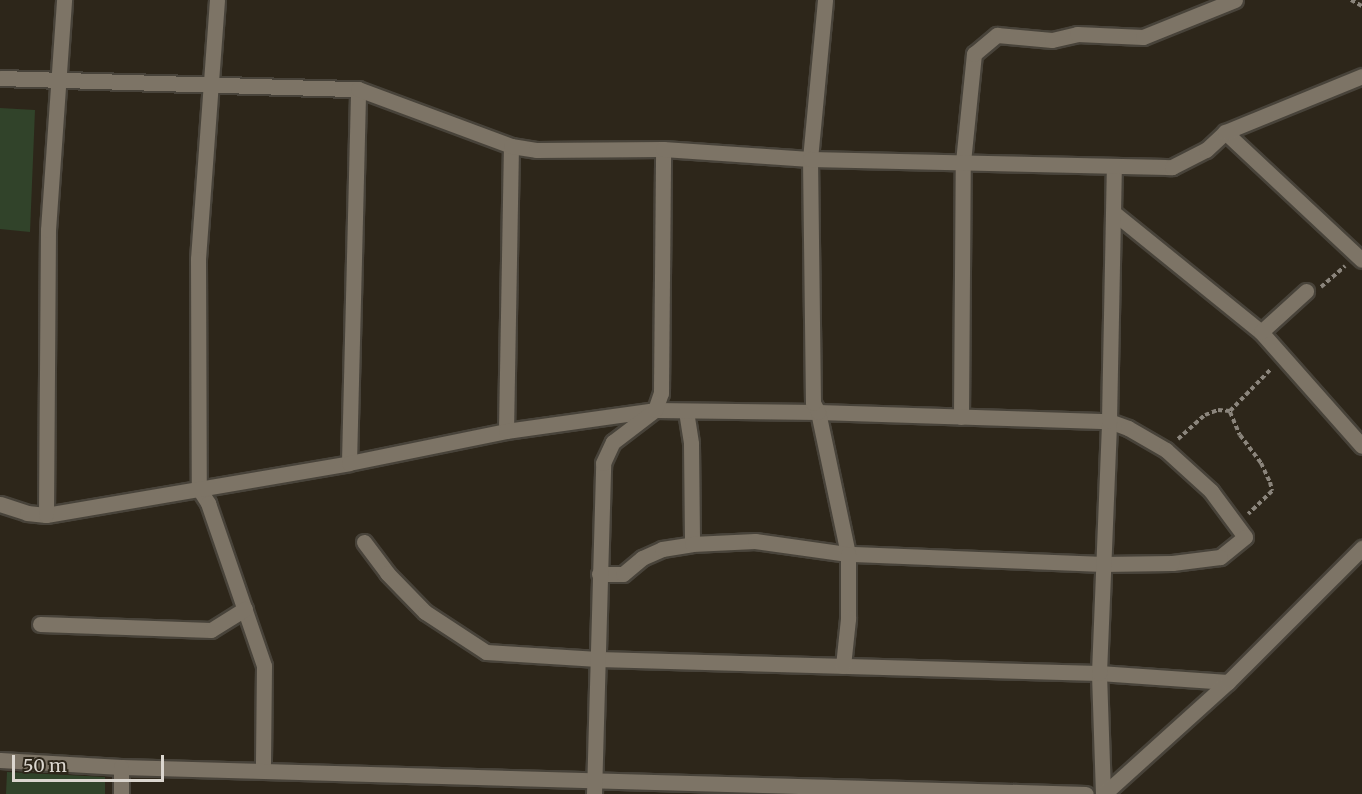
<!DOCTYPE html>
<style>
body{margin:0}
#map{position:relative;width:1362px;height:794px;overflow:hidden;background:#2d261a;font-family:Merriweather,serif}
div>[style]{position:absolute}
.green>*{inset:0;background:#31432a}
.path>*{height:4px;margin-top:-2px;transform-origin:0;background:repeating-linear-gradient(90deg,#8b857c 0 4.5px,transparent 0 7.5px)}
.roads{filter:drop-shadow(2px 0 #48433a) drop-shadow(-2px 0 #48433a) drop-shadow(0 2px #48433a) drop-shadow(0 -2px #48433a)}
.minor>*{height:15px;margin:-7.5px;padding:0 7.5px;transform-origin:7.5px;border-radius:7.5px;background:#7d7466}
.tertiary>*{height:15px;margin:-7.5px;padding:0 7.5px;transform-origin:7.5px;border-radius:7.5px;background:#7d7466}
span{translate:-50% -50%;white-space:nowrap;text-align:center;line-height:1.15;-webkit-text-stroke:4.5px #2d261a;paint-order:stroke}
.scale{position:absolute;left:12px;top:755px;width:152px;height:27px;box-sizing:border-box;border:3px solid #dbd6cf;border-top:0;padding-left:8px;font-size:18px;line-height:21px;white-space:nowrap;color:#dbd6cf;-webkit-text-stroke:4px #2d261a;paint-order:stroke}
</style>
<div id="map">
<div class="green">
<div style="clip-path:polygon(0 108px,35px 110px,30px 232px,0 229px)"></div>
<div style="clip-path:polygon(7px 772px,105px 777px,105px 794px,6px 794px)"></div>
</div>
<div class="path">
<div style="left:1351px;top:0;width:13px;rotate:29deg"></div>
<div style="left:1321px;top:287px;width:32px;rotate:-41deg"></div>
<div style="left:1230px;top:412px;width:25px;rotate:67deg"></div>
<div style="left:1240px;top:435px;width:35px;rotate:53deg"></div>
<div style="left:1261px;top:463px;width:21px;rotate:65deg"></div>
<div style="left:1270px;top:482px;width:9px;rotate:77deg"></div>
<div style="left:1272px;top:491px;width:33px;rotate:136deg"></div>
<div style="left:1178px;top:439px;width:36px;rotate:-42deg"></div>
<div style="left:1205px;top:415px;width:14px;rotate:-21deg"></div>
<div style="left:1218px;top:410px;width:12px;rotate:5deg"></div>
<div style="left:1230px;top:411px;width:59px;rotate:-45.7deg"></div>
</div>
<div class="roads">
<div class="minor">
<div style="left:217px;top:0;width:260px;rotate:94.2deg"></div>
<div style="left:198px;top:259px;width:230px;rotate:89.8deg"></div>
<div style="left:199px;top:489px;width:17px;rotate:57deg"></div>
<div style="left:208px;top:503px;width:172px;rotate:71deg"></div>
<div style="left:264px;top:666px;width:104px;rotate:90.6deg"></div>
<div style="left:1225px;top:132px;width:187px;rotate:43.1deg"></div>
<div style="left:1114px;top:213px;width:189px;rotate:39deg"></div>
<div style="left:1261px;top:332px;width:152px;rotate:48.5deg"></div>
<div style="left:1261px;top:332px;width:61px;rotate:-42.3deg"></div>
<div style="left:686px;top:411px;width:33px;rotate:81deg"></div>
<div style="left:691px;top:444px;width:100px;rotate:89.4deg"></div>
<div style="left:961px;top:417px;width:255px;rotate:-89.6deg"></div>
<div style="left:963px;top:162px;width:109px;rotate:-84.2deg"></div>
<div style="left:974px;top:54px;width:30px;rotate:-40deg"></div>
<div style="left:997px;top:35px;width:55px;rotate:5.2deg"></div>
<div style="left:1052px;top:40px;width:26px;rotate:-13deg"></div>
<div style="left:1077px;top:34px;width:66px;rotate:2.6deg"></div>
<div style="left:1143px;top:37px;width:99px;rotate:-21.9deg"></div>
<div style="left:506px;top:431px;width:285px;rotate:-89deg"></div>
<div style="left:349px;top:463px;width:374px;rotate:-88.6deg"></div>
<div style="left:0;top:504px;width:28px;rotate:18deg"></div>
<div style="left:27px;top:513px;width:19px;rotate:6deg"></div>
<div style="left:46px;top:515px;width:307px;rotate:-9.7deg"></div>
<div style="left:349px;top:463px;width:160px;rotate:-11.5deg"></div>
<div style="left:506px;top:431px;width:150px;rotate:-8deg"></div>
<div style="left:655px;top:410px;width:163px;rotate:0.7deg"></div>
<div style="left:818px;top:412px;width:291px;rotate:1.8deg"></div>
<div style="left:1109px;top:421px;width:20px;rotate:20deg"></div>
<div style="left:1128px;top:428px;width:44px;rotate:30.1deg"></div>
<div style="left:1166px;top:450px;width:61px;rotate:42.3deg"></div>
<div style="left:1211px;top:491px;width:57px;rotate:53.5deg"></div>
<div style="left:1245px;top:537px;width:32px;rotate:141deg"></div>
<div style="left:1220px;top:557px;width:48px;rotate:172.9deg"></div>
<div style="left:1172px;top:563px;width:70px;rotate:179.2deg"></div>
<div style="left:1102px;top:564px;width:254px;rotate:-177.7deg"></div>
<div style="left:848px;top:554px;width:145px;rotate:-101.9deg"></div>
<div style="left:818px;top:412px;width:10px;rotate:-119deg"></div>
<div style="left:813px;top:403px;width:244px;rotate:-90.7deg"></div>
<div style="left:810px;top:159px;width:160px;rotate:-84.6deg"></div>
<div style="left:46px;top:515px;width:285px;rotate:-89.6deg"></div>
<div style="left:48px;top:230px;width:231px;rotate:-86deg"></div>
<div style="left:364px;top:542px;width:39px;rotate:53deg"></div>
<div style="left:387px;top:573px;width:54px;rotate:45.7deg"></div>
<div style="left:425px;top:612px;width:73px;rotate:33.3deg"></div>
<div style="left:486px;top:652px;width:112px;rotate:3.6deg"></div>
<div style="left:598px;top:659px;width:501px;rotate:1.6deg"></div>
<div style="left:1099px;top:673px;width:129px;rotate:4deg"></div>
<div style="left:599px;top:574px;width:24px"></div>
<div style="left:623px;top:574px;width:25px;rotate:-40deg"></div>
<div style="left:642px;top:558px;width:22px;rotate:-24deg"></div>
<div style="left:662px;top:549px;width:30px;rotate:-9deg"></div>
<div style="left:692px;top:544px;width:63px;rotate:-2.7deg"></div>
<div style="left:755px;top:541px;width:94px;rotate:8deg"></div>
<div style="left:848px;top:554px;width:65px;rotate:90deg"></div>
<div style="left:848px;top:619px;width:47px;rotate:96.1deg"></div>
<div style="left:40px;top:624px;width:171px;rotate:2deg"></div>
<div style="left:211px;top:630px;width:40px;rotate:-32deg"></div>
<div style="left:0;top:760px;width:121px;rotate:3.3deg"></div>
<div style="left:121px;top:767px;width:965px;rotate:1.6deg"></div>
<div style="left:121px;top:794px;width:27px;rotate:-90deg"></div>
<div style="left:594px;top:794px;width:331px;rotate:-88.4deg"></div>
<div style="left:603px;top:463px;width:23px;rotate:-65deg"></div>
<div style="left:613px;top:442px;width:53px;rotate:-37.3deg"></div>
<div style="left:655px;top:410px;width:18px;rotate:-71deg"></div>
<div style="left:661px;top:393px;width:244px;rotate:-89.5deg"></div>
<div style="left:1103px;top:794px;width:121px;rotate:-91.9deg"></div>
<div style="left:1099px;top:673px;width:252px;rotate:-87.7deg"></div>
<div style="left:1109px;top:421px;width:255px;rotate:-88.9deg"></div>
<div style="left:1104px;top:794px;width:167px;rotate:-42.1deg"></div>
<div style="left:1228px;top:682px;width:190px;rotate:-45deg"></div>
</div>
<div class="tertiary">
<div style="left:0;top:78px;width:358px;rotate:1.8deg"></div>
<div style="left:358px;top:89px;width:163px;rotate:20.4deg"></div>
<div style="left:511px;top:146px;width:25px;rotate:9deg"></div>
<div style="left:536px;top:150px;width:127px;rotate:-0.5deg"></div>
<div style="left:663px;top:149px;width:147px;rotate:3.9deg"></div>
<div style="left:810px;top:159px;width:362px;rotate:1.3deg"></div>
<div style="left:1172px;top:167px;width:38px;rotate:-27deg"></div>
<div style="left:1206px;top:150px;width:26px;rotate:-43deg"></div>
<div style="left:1225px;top:132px;width:148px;rotate:-22.2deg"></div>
</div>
</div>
<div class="scale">50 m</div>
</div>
